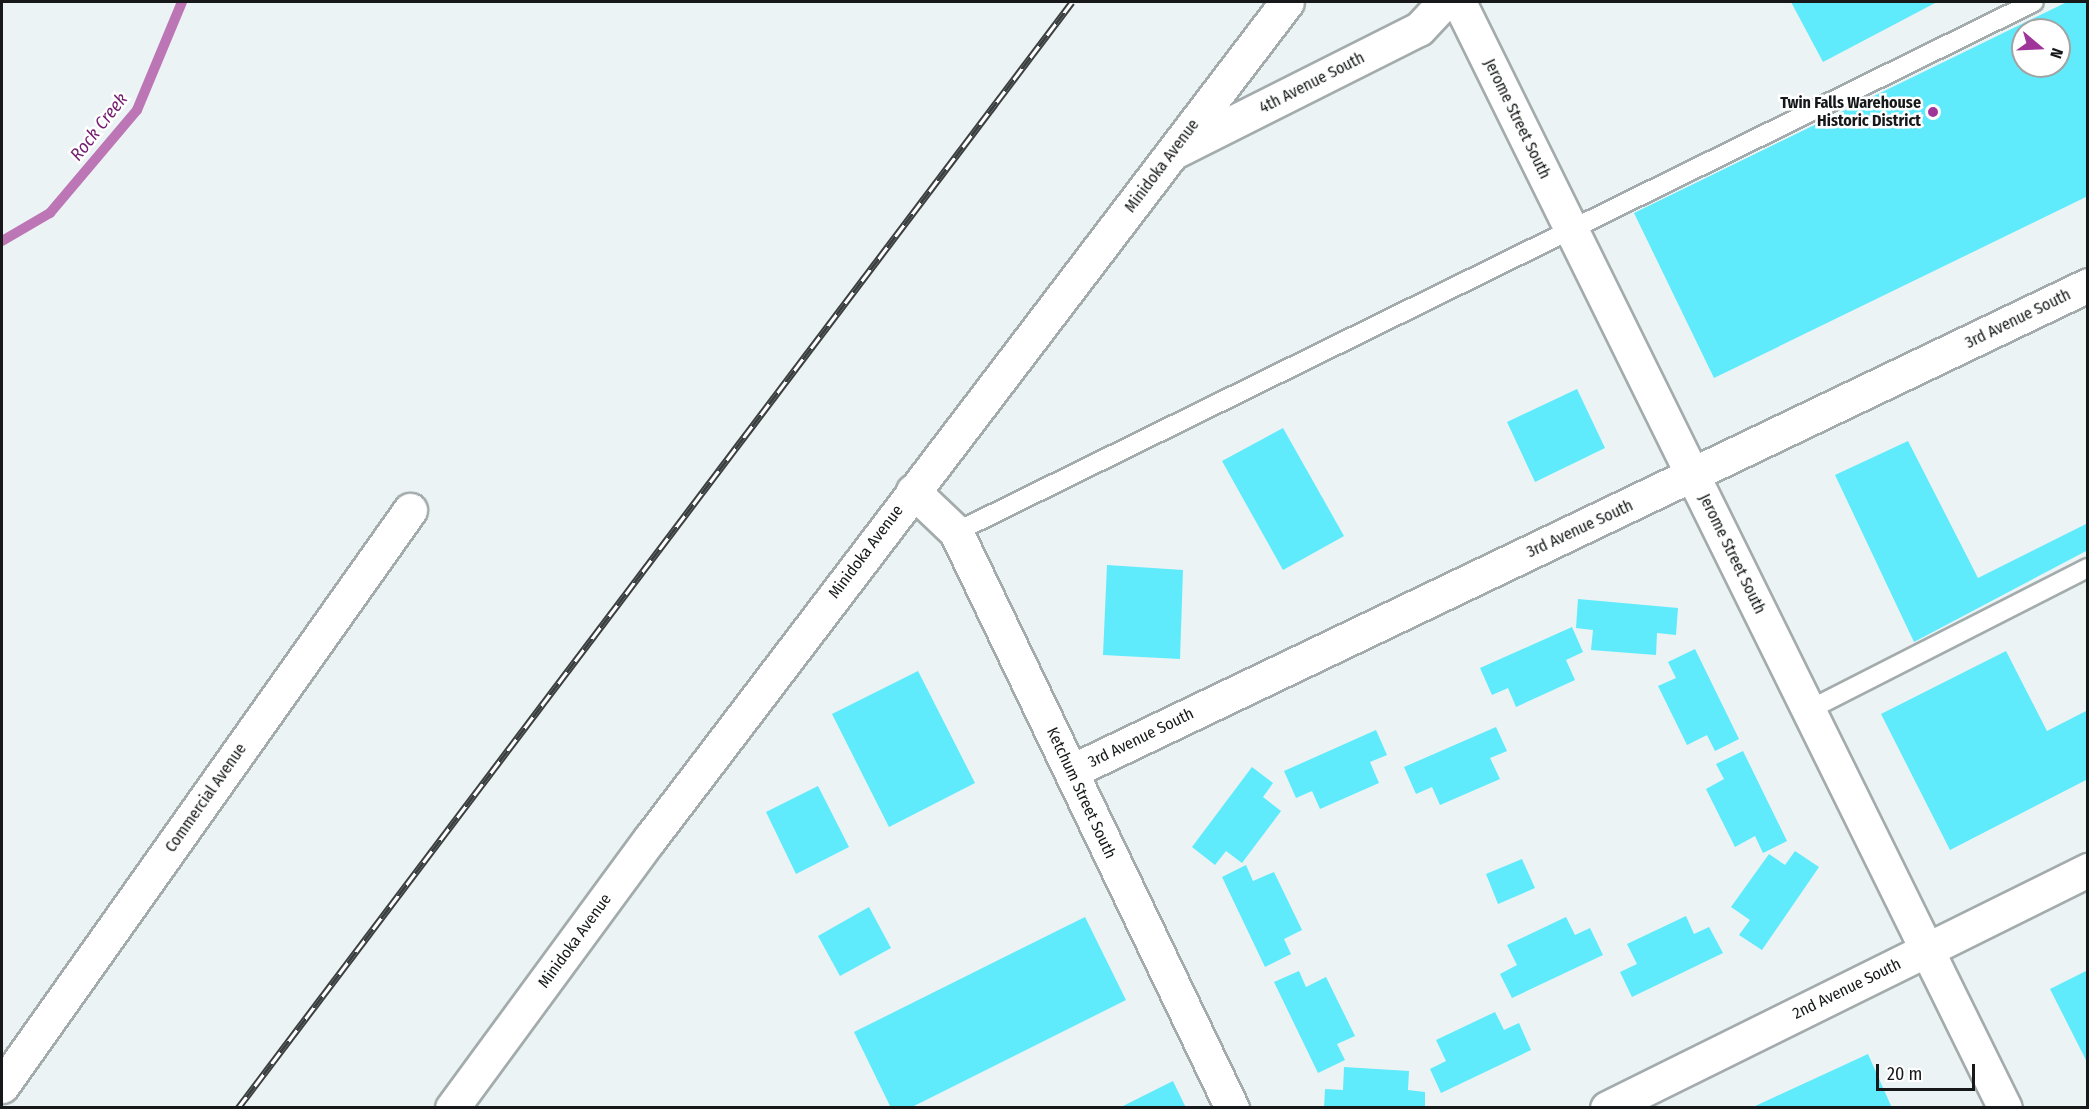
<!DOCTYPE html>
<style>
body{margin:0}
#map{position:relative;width:2089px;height:1109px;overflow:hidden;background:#ebf3f4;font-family:"Fira Sans Condensed",sans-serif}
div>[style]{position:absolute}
.stream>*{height:10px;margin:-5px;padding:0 5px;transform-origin:5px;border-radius:5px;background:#bd76b5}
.building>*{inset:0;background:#5febfc}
.roads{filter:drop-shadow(2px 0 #a3abac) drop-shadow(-2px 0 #a3abac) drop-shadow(0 2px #a3abac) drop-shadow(0 -2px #a3abac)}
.lane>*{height:18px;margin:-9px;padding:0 9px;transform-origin:9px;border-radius:9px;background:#fff}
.street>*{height:33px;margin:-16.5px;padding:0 16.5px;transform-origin:16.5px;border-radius:16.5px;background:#fff}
.secondary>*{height:33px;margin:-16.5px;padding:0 16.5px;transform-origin:16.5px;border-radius:16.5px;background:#fff}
.primary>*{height:33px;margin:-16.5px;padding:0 16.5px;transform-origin:16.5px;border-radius:16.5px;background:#fff}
.rail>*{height:7px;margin-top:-3.5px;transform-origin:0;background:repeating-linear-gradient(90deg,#fff 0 14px,#3c3f40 0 28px);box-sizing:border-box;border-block:2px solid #3c3f40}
.dots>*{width:16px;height:16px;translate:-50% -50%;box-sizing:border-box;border:3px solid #fff;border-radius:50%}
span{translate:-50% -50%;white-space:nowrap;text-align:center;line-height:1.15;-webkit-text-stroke:5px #fff;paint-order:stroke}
.street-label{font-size:16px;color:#161819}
.poi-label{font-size:16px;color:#161819;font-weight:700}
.right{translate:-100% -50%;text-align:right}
.water-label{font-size:18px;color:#711c6c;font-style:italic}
.frame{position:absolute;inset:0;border:3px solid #161819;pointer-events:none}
.north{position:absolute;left:2011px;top:18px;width:60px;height:60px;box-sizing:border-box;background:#fff;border:2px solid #a2a3a3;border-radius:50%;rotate:109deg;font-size:16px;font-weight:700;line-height:24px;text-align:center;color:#161819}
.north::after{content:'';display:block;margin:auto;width:21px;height:27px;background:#9f3598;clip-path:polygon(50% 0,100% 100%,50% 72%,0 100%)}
.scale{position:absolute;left:1876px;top:1064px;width:99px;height:27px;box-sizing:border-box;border:3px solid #161819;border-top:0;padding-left:8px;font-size:18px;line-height:21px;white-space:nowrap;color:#161819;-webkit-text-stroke:4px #fff;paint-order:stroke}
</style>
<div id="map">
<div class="stream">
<div style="left:2px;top:241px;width:56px;rotate:-30.3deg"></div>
<div style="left:50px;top:213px;width:135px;rotate:-49.8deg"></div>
<div style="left:137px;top:110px;width:117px;rotate:-67.4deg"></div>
</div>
<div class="building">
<div style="clip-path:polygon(1791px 2px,1937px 2px,1823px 62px)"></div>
<div style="clip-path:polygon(evenodd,2067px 2px,2088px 2px,2088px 196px,1714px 378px,1634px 213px,2067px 2px,2023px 30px,2059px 30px,2059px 66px,2023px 66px,2023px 30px)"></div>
<div style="clip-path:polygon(1577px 389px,1605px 448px,1535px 482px,1507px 422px)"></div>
<div style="clip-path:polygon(1283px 428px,1344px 536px,1283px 570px,1222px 461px)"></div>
<div style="clip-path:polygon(1908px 441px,1978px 578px,2088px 523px,2088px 550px,1914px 642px,1835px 475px)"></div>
<div style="clip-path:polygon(1107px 565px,1183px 570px,1180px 659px,1103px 655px)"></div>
<div style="clip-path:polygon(1578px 599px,1678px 608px,1676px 635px,1657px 633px,1656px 655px,1591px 650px,1593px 630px,1576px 628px)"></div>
<div style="clip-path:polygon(1572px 627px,1583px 652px,1566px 660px,1575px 680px,1516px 707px,1508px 688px,1492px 695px,1480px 668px)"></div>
<div style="clip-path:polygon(1695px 649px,1739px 739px,1715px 751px,1707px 735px,1687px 745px,1658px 686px,1676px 678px,1668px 662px)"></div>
<div style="clip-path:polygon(2006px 651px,2047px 731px,2088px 710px,2088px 779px,1950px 850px,1881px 714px)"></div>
<div style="clip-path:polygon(918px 671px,975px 783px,889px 827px,832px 714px)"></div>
<div style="clip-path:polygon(1496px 727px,1507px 751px,1490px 758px,1500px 779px,1440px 805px,1432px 787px,1416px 794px,1404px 767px)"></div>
<div style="clip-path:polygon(1376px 730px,1387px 755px,1370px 762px,1379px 783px,1320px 809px,1312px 791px,1296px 798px,1284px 771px)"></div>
<div style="clip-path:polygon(1743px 751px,1787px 841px,1763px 853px,1755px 836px,1735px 847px,1706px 789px,1724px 779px,1716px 764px)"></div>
<div style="clip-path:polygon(1252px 767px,1273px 783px,1263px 797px,1281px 811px,1242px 863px,1226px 851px,1215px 865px,1192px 847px)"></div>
<div style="clip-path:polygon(818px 786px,849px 847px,796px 874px,766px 812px)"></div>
<div style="clip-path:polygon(1795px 851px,1819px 867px,1762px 950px,1739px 935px,1750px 920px,1731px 907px,1769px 854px,1785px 865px)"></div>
<div style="clip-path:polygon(1522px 859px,1535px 888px,1498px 904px,1486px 874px)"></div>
<div style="clip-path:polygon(1246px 865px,1253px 881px,1274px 872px,1302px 930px,1284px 939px,1291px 954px,1265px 967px,1222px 877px)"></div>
<div style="clip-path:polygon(869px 907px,891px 948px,840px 976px,818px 936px)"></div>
<div style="clip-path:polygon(1686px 916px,1694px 934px,1709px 927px,1723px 953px,1632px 997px,1620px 972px,1637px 964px,1627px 944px)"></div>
<div style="clip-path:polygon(1085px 917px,1126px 1000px,910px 1108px,891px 1108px,854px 1032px)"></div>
<div style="clip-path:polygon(1566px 917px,1575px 935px,1590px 928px,1603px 955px,1512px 998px,1500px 974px,1517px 965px,1507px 945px)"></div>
<div style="clip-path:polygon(2088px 970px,2088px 1064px,2050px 989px)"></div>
<div style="clip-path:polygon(1299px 971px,1306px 987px,1326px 977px,1355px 1036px,1337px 1044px,1345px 1060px,1318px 1073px,1274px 982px)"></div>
<div style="clip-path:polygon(1495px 1012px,1504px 1030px,1519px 1023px,1531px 1050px,1441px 1093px,1430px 1069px,1446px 1061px,1436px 1040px)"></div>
<div style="clip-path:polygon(1868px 1054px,1892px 1108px,1751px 1108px)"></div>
<div style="clip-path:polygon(1344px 1067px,1409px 1071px,1408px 1090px,1425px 1092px,1425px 1108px,1324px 1108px,1325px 1089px,1343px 1090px)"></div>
<div style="clip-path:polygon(1173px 1081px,1186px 1108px,1119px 1108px)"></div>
</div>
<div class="roads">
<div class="lane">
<div style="left:956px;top:532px;width:1201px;rotate:-26.18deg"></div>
<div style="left:1809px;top:710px;width:313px;rotate:-27deg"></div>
</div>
<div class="street">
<div style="left:1459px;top:2px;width:1233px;rotate:63.73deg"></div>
<div style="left:1172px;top:153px;width:276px;rotate:-26.7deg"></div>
<div style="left:1419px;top:29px;width:37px;rotate:-47deg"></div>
<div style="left:913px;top:491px;width:59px;rotate:43.6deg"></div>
<div style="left:956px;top:532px;width:639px;rotate:64.4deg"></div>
<div style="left:1072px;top:771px;width:1126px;rotate:-25.56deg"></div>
<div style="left:2px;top:1086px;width:706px;rotate:-54.69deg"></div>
</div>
<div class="secondary">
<div style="left:452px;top:1108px;width:333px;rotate:-53.7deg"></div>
<div style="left:649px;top:840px;width:1053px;rotate:-52.72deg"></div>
</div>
<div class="primary">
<div style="left:1607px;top:1108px;width:537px;rotate:-26.33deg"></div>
</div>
</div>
<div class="rail">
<div style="left:238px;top:1108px;width:1385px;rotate:-52.98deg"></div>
</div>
<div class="dots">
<div style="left:1933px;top:112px;background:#9f3598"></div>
</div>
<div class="street-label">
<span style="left:1312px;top:83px;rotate:-27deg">4th Avenue South</span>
<span style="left:1517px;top:119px;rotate:64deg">Jerome Street South</span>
<span style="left:1162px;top:166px;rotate:-53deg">Minidoka Avenue</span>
<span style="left:2018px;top:319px;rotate:-26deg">3rd Avenue South</span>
<span style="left:1580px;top:529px;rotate:-25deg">3rd Avenue South</span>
<span style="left:866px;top:552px;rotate:-53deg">Minidoka Avenue</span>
<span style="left:1732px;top:554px;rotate:64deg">Jerome Street South</span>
<span style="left:1141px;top:738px;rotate:-26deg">3rd Avenue South</span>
<span style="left:1081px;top:793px;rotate:65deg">Ketchum Street South</span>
<span style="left:206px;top:798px;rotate:-55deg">Commercial Avenue</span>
<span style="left:575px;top:941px;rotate:-54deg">Minidoka Avenue</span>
<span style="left:1847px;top:989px;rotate:-26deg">2nd Avenue South</span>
</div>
<div class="poi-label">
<span class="right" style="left:1921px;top:112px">Twin Falls Warehouse<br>Historic District</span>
</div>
<div class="water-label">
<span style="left:99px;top:127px;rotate:-52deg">Rock Creek</span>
</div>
<div class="frame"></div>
<div class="north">N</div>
<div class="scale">20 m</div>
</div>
